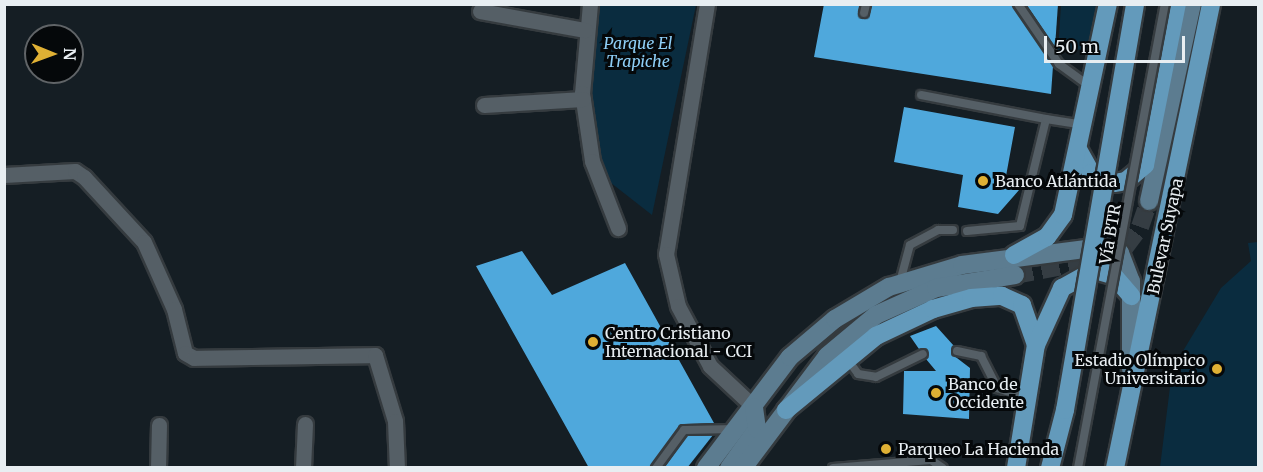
<!DOCTYPE html>
<meta charset="utf-8">
<style>
body{margin:0}
#map{position:relative;width:1263px;height:472px;overflow:hidden;background:#151e24;font-family:Merriweather,serif}
div>[style]{position:absolute}
.green>*{inset:0;background:#0a2c3f}
.building>*{inset:0;background:#4fa8dc}
.secondary-tunnel>*{height:18px;margin-top:-9px;transform-origin:0;background:repeating-linear-gradient(90deg,#353d43 0 18px,transparent 0 27px)}
.roads{filter:drop-shadow(2px 0 #353b3f) drop-shadow(-2px 0 #353b3f) drop-shadow(0 2px #353b3f) drop-shadow(0 -2px #353b3f)}
.lane>*{height:8px;margin:-4px;padding:0 4px;transform-origin:4px;border-radius:4px;background:#555f66}
.street>*{height:15px;margin:-7.5px;padding:0 7.5px;transform-origin:7.5px;border-radius:7.5px;background:#555f66}
.secondary>*{height:18px;margin:-9px;padding:0 9px;transform-origin:9px;border-radius:9px;background:#5c7c90}
.primary>*{height:18px;margin:-9px;padding:0 9px;transform-origin:9px;border-radius:9px;background:#639abb}
.bridges{filter:drop-shadow(2px 0 #353b3f) drop-shadow(-2px 0 #353b3f) drop-shadow(0 2px #353b3f) drop-shadow(0 -2px #353b3f)}
.lane-bridge>*{height:8px;margin:-4px;padding:0 4px;transform-origin:4px;border-radius:4px;background:#555f66}
.primary-bridge>*{height:18px;margin:-9px;padding:0 9px;transform-origin:9px;border-radius:9px;background:#639abb}
.dots>*{width:16px;height:16px;translate:-50% -50%;box-sizing:border-box;border:3px solid #05080a;border-radius:50%}
span{translate:-50% -50%;white-space:nowrap;text-align:center;line-height:1.15;-webkit-text-stroke:6px #05080a;paint-order:stroke}
.park-label{font-size:16px;color:#8ecef6;font-style:italic}
.poi-label{font-size:16px;color:#e8eef2}
.left{translate:0 -50%;text-align:left}
.right{translate:-100% -50%;text-align:right}
.street-label{font-size:16px;color:#e8eef2}
.frame{position:absolute;inset:0;border:6px solid #e8eef2;pointer-events:none}
.north{position:absolute;left:24px;top:24px;width:60px;height:60px;box-sizing:border-box;background:#05080a;border:2px solid #606467;border-radius:50%;rotate:91deg;font-size:16px;font-weight:700;line-height:24px;text-align:center;color:#e8eef2}
.north::after{content:'';display:block;margin:auto;width:21px;height:27px;background:#dfb034;clip-path:polygon(50% 0,100% 100%,50% 72%,0 100%)}
.scale{position:absolute;left:1044px;top:36px;width:141px;height:27px;box-sizing:border-box;border:3px solid #e8eef2;border-top:0;padding-left:8px;font-size:18px;line-height:21px;white-space:nowrap;color:#e8eef2;-webkit-text-stroke:4px #05080a;paint-order:stroke}
</style>
<div id="map">
<div class="green">
<div style="clip-path:polygon(599px 5px,696px 5px,652px 215px,611px 183px,601px 158px,590px 99px)"></div>
<div style="clip-path:polygon(1061px 5px,1097px 5px,1089px 49px,1058px 51px)"></div>
<div style="clip-path:polygon(1258px 242px,1258px 467px,1160px 467px,1170px 387px,1183px 351px,1221px 288px,1251px 261px,1248px 243px)"></div>
</div>
<div class="building">
<div style="clip-path:polygon(824px 4px,860px 4px,863px 19px,872px 4px,1012px 4px,1053px 66px,1051px 94px,814px 57px)"></div>
<div style="clip-path:polygon(1026px 4px,1058px 4px,1055px 47px)"></div>
<div style="clip-path:polygon(904px 107px,1015px 127px,1004px 187px,1019px 190px,998px 214px,958px 207px,963px 175px,894px 162px)"></div>
<div style="clip-path:polygon(522px 251px,552px 295px,625px 263px,714px 423px,681px 425px,650px 468px,589px 468px,476px 266px)"></div>
<div style="clip-path:polygon(936px 326px,954px 346px,953px 355px,970px 368px,969px 419px,903px 414px,904px 371px,936px 371px,926px 359px,928px 351px,919px 349px,910px 336px)"></div>
<div style="clip-path:polygon(713px 435px,687px 468px,664px 468px,687px 436px)"></div>
</div>
<div class="secondary-tunnel">
<div style="left:1015px;top:275px;width:93px;rotate:-10.6deg"></div>
<div style="left:1106px;top:258px;width:22px;rotate:-30deg"></div>
<div style="left:1125px;top:247px;width:25px;rotate:-53deg"></div>
<div style="left:1140px;top:227px;width:28px;rotate:-71deg"></div>
</div>
<div class="roads">
<div class="lane">
<div style="left:1018px;top:4px;width:73px;rotate:55.7deg"></div>
<div style="left:1059px;top:64px;width:37px;rotate:36deg"></div>
<div style="left:864px;top:13px;width:9px;rotate:-77deg"></div>
<div style="left:921px;top:95px;width:127px;rotate:10.9deg"></div>
<div style="left:967px;top:231px;width:53px;rotate:-5.4deg"></div>
<div style="left:1020px;top:226px;width:110px;rotate:-76.3deg"></div>
<div style="left:1046px;top:119px;width:37px;rotate:9deg"></div>
<div style="left:900px;top:282px;width:38px;rotate:-75deg"></div>
<div style="left:910px;top:245px;width:32px;rotate:-28deg"></div>
<div style="left:938px;top:230px;width:15px"></div>
<div style="left:957px;top:351px;width:25px;rotate:12deg"></div>
<div style="left:981px;top:356px;width:36px;rotate:63deg"></div>
<div style="left:997px;top:388px;width:32px;rotate:18deg"></div>
<div style="left:848px;top:360px;width:17px;rotate:54deg"></div>
<div style="left:858px;top:374px;width:18px;rotate:9deg"></div>
<div style="left:876px;top:377px;width:52px;rotate:-26.1deg"></div>
<div style="left:656px;top:468px;width:47px;rotate:-53.6deg"></div>
<div style="left:684px;top:430px;width:51px;rotate:-1.1deg"></div>
<div style="left:833px;top:468px;width:98px;rotate:-4.7deg"></div>
<div style="left:931px;top:460px;width:14px;rotate:34deg"></div>
</div>
<div class="street">
<div style="left:590px;top:4px;width:89px;rotate:95.1deg"></div>
<div style="left:582px;top:93px;width:69px;rotate:81.6deg"></div>
<div style="left:592px;top:161px;width:72px;rotate:68.8deg"></div>
<div style="left:707px;top:4px;width:253px;rotate:99.3deg"></div>
<div style="left:666px;top:254px;width:53px;rotate:77deg"></div>
<div style="left:678px;top:306px;width:68px;rotate:61.9deg"></div>
<div style="left:710px;top:366px;width:60px;rotate:43deg"></div>
<div style="left:480px;top:11px;width:107px;rotate:10.3deg"></div>
<div style="left:484px;top:105px;width:99px;rotate:-3.5deg"></div>
<div style="left:4px;top:175px;width:71px;rotate:-3.2deg"></div>
<div style="left:75px;top:171px;width:11px;rotate:34deg"></div>
<div style="left:84px;top:177px;width:88px;rotate:47.3deg"></div>
<div style="left:144px;top:242px;width:73px;rotate:65.9deg"></div>
<div style="left:174px;top:309px;width:45px;rotate:76deg"></div>
<div style="left:185px;top:353px;width:10px;rotate:29deg"></div>
<div style="left:194px;top:358px;width:181px;rotate:-0.9deg"></div>
<div style="left:375px;top:355px;width:69px;rotate:73.1deg"></div>
<div style="left:395px;top:421px;width:47px;rotate:87.6deg"></div>
<div style="left:158px;top:468px;width:43px;rotate:-88.7deg"></div>
<div style="left:303px;top:468px;width:44px;rotate:-87.4deg"></div>
</div>
<div class="secondary">
<div style="left:1149px;top:201px;width:202px;rotate:-77.7deg"></div>
<div style="left:706px;top:468px;width:139px;rotate:-52.9deg"></div>
<div style="left:790px;top:357px;width:59px;rotate:-40.2deg"></div>
<div style="left:835px;top:319px;width:63px;rotate:-30.7deg"></div>
<div style="left:889px;top:287px;width:76px;rotate:-16.8deg"></div>
<div style="left:962px;top:265px;width:139px;rotate:-7.4deg"></div>
<div style="left:1100px;top:247px;width:21px;rotate:17deg"></div>
<div style="left:1120px;top:253px;width:30px;rotate:69deg"></div>
<div style="left:1131px;top:281px;width:88px;rotate:90deg"></div>
<div style="left:729px;top:468px;width:48px;rotate:-54.3deg"></div>
<div style="left:757px;top:429px;width:22px;rotate:-98deg"></div>
<div style="left:743px;top:468px;width:140px;rotate:-53.1deg"></div>
<div style="left:827px;top:356px;width:64px;rotate:-39.9deg"></div>
<div style="left:876px;top:315px;width:66px;rotate:-24.2deg"></div>
<div style="left:936px;top:288px;width:80px;rotate:-9.3deg"></div>
</div>
<div class="primary">
<div style="left:1079px;top:151px;width:25px;rotate:61deg"></div>
<div style="left:1091px;top:173px;width:25px;rotate:23deg"></div>
<div style="left:1114px;top:183px;width:12px;rotate:-9deg"></div>
<div style="left:1126px;top:181px;width:25px;rotate:-40deg"></div>
<div style="left:1145px;top:165px;width:164px;rotate:-78.8deg"></div>
<div style="left:1014px;top:255px;width:38px;rotate:-29deg"></div>
<div style="left:1047px;top:237px;width:27px;rotate:-54deg"></div>
<div style="left:1063px;top:215px;width:216px;rotate:-78deg"></div>
<div style="left:786px;top:410px;width:117px;rotate:-39.4deg"></div>
<div style="left:876px;top:336px;width:63px;rotate:-25.3deg"></div>
<div style="left:933px;top:309px;width:40px;rotate:-16deg"></div>
<div style="left:971px;top:298px;width:31px;rotate:-4deg"></div>
<div style="left:1002px;top:296px;width:22px;rotate:24deg"></div>
<div style="left:1022px;top:305px;width:42px;rotate:70.7deg"></div>
<div style="left:1016px;top:468px;width:125px;rotate:-80.8deg"></div>
<div style="left:1036px;top:345px;width:63px;rotate:-65.5deg"></div>
<div style="left:1062px;top:288px;width:38px;rotate:-29deg"></div>
<div style="left:1095px;top:270px;width:19px;rotate:16deg"></div>
<div style="left:1113px;top:275px;width:28px;rotate:49deg"></div>
<div style="left:1115px;top:468px;width:474px;rotate:-78.3deg"></div>
</div>
</div>
<div class="bridges">
<div class="lane-bridge">
<div style="left:1078px;top:468px;width:472px;rotate:-79.4deg"></div>
</div>
<div class="primary-bridge">
<div style="left:1050px;top:468px;width:60px;rotate:-75.5deg"></div>
<div style="left:1065px;top:410px;width:412px;rotate:-80.2deg"></div>
</div>
</div>
<div class="dots">
<div style="left:983px;top:181px;background:#dfb034"></div>
<div style="left:593px;top:342px;background:#dfb034"></div>
<div style="left:1217px;top:369px;background:#dfb034"></div>
<div style="left:936px;top:393px;background:#dfb034"></div>
<div style="left:886px;top:449px;background:#dfb034"></div>
</div>
<div class="park-label">
<span style="left:638px;top:52px">Parque El<br>Trapiche</span>
</div>
<div class="poi-label">
<span class="left" style="left:995px;top:181px">Banco Atlántida</span>
<span class="left" style="left:605px;top:342px">Centro Cristiano<br>Internacional - CCI</span>
<span class="right" style="left:1205px;top:369px">Estadio Olímpico<br>Universitario</span>
<span class="left" style="left:948px;top:393px">Banco de<br>Occidente</span>
<span class="left" style="left:898px;top:449px">Parqueo La Hacienda</span>
</div>
<div class="street-label">
<span style="left:1110px;top:234px;rotate:-80deg">Vía BTR</span>
<span style="left:1165px;top:236px;rotate:-78deg">Bulevar Suyapa</span>
</div>
<div class="frame"></div>
<div class="north">N</div>
<div class="scale">50 m</div>
</div>
